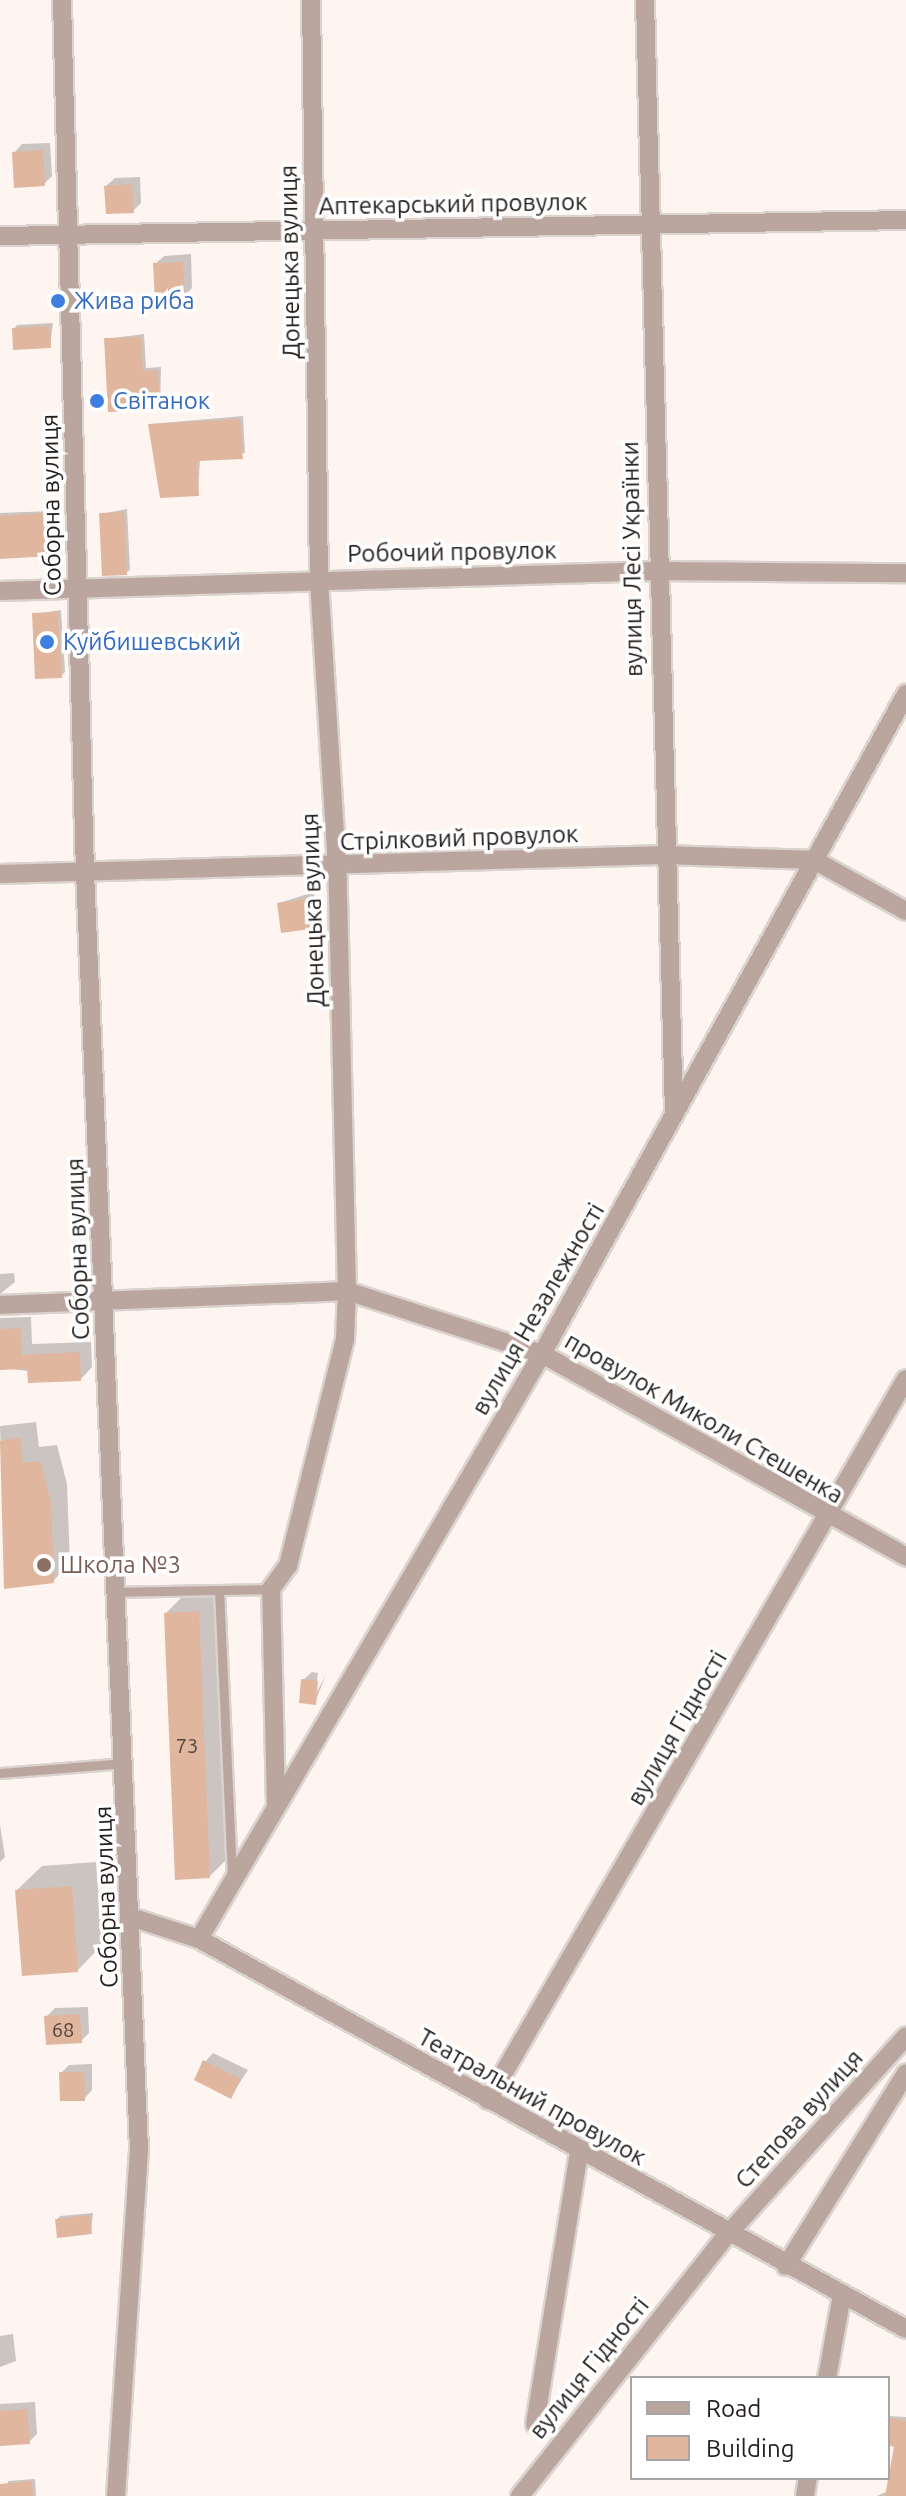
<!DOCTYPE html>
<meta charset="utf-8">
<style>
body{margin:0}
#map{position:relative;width:906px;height:2496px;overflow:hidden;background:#fef5f0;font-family:Ubuntu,sans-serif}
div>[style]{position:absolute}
.shadow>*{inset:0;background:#0003}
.building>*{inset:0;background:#e0b69f}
.roads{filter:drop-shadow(2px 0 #dbd3ce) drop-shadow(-2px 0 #dbd3ce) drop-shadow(0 2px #dbd3ce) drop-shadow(0 -2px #dbd3ce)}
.lane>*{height:9px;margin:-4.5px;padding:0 4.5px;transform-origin:4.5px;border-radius:4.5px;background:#baa69e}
.street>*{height:18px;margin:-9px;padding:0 9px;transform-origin:9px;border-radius:9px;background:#baa69e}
.dots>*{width:22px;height:22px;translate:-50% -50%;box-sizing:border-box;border:4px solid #fff;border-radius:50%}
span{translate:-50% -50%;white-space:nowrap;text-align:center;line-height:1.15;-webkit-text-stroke:7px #fff;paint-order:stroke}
.number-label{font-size:20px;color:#52453e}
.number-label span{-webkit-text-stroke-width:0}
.street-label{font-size:24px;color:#231f1d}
.shop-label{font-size:24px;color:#366cbe}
.left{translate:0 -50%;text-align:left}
.education-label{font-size:24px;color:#785e54}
.legend{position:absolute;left:630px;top:2376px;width:260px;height:104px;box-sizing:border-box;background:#fff;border:2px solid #a7a5a5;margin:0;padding:10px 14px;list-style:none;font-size:24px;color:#231f1d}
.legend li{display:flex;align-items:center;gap:16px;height:40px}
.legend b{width:40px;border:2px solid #a7a5a5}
</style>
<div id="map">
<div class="shadow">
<div style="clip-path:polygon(50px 143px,52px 176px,44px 184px,14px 153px,22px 144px)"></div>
<div style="clip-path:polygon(140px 177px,141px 203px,133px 211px,106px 186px,115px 178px)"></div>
<div style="clip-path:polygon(191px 254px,192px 288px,184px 296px,155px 264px,164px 256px)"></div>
<div style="clip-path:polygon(53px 323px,50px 346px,14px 329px,17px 325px)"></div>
<div style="clip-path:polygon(144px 334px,146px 368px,161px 367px,160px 408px,106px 339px)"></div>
<div style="clip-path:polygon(243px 416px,245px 453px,200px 459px,198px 494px,151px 424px)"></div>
<div style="clip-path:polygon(127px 509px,130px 570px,126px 573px,101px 514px)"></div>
<div style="clip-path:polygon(52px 511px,50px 554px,0 557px,0 513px)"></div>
<div style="clip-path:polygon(61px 610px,65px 672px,61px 676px,34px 614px)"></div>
<div style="clip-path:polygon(314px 892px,317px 919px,309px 927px,279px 903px)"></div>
<div style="clip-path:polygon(14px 1273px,15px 1282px,0 1294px,0 1274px)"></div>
<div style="clip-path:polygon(31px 1317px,32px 1344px,91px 1342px,92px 1367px,81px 1379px,0 1367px,0 1318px)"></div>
<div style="clip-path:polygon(36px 1422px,39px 1447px,57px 1445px,67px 1484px,70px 1564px,53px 1581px,6px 1587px,0 1426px)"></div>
<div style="clip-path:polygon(223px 1587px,234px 1852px,210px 1876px,166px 1613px,190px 1589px)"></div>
<div style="clip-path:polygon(312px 1672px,318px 1673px,315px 1696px,326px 1674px,315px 1703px,303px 1680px)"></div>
<div style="clip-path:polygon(0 1825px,5px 1857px,0 1862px)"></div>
<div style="clip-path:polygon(96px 1862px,102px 1945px,78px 1970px,17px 1890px,42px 1866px)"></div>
<div style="clip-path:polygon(88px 2007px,89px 2033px,81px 2041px,46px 2017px,55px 2008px)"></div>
<div style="clip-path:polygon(213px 2053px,248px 2070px,231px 2096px,205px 2062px)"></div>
<div style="clip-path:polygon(92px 2064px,92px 2090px,84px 2099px,61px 2073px,69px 2065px)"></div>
<div style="clip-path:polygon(93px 2213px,91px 2232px,57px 2220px,60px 2216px)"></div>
<div style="clip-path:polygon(13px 2334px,16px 2361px,0 2367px,0 2336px)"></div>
<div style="clip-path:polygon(35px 2402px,37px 2434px,29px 2442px,0 2444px,0 2404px)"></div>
<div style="clip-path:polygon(888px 2416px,906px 2417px,906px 2496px,877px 2496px,888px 2491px,897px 2445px,888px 2443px)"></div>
<div style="clip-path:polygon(35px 2479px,36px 2496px,6px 2496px,8px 2481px)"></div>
</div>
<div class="building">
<div style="clip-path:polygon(43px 150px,45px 186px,14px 188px,12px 152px)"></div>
<div style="clip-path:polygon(132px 184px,134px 213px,106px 214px,104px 186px)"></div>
<div style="clip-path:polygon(183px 262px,185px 298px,155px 300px,153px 263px)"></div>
<div style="clip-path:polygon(50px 326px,51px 348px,13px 350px,12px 328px)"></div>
<div style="clip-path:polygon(141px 337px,143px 371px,158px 370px,160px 410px,108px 412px,104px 338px)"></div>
<div style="clip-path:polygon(240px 419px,243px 459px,197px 461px,199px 496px,160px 498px,148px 424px)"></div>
<div style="clip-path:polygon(124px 512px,127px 575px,102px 576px,99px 513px)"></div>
<div style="clip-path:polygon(49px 513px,51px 556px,0 559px,0 516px)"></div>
<div style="clip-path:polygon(58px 612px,62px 678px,35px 679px,32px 613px)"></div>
<div style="clip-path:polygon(306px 899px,310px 929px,281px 933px,277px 903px)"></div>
<div style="clip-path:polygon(21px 1328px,22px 1355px,80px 1352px,81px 1381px,28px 1383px,27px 1369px,0 1370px,0 1329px)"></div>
<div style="clip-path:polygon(20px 1438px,23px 1463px,40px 1461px,51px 1502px,54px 1583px,4px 1589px,0 1441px)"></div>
<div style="clip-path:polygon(199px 1611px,210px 1878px,175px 1880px,164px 1613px)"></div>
<div style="clip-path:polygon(301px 1679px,318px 1681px,316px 1705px,299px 1703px)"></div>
<div style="clip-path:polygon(72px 1886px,78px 1972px,22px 1976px,15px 1890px)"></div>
<div style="clip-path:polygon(80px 2014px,82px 2043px,46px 2045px,44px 2016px)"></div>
<div style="clip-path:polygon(203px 2060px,241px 2079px,231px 2099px,194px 2080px)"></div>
<div style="clip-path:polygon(59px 2072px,84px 2072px,85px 2101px,60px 2101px)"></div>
<div style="clip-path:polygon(90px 2215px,92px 2234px,57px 2238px,55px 2219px)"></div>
<div style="clip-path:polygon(27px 2409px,30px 2444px,0 2446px,0 2411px)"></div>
<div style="clip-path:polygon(888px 2418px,906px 2421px,906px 2496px,885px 2496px,894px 2447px,888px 2445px)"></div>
<div style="clip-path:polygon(32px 2481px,33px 2496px,0 2496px,0 2484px)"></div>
</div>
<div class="roads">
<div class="lane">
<div style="left:219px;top:1590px;width:288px;rotate:87.4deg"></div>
<div style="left:113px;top:1592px;width:158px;rotate:-1.1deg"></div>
<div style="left:0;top:1773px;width:124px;rotate:-4.6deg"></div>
</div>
<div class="street">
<div style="left:62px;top:0;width:872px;rotate:88.49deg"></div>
<div style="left:85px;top:872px;width:1279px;rotate:87.58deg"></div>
<div style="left:139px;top:2150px;width:347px;rotate:93.8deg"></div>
<div style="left:645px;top:0;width:1113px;rotate:88.51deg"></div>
<div style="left:0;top:236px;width:906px;rotate:-1.01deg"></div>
<div style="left:0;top:591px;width:656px;rotate:-1.75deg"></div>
<div style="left:656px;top:571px;width:250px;rotate:0.5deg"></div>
<div style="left:0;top:874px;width:665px;rotate:-1.64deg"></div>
<div style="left:665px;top:855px;width:149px;rotate:1.9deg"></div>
<div style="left:814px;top:860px;width:105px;rotate:29deg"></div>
<div style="left:0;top:1305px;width:347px;rotate:-2.3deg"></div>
<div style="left:347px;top:1291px;width:205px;rotate:17.9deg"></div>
<div style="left:542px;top:1354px;width:417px;rotate:29.1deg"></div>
<div style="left:276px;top:1805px;width:216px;rotate:-91.3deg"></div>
<div style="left:271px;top:1589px;width:29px;rotate:-54deg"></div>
<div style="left:288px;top:1566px;width:234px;rotate:-75.9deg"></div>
<div style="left:345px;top:1339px;width:48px;rotate:-87.6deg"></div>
<div style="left:347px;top:1291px;width:425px;rotate:-91.3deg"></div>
<div style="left:337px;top:866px;width:288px;rotate:-93.6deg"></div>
<div style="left:319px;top:579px;width:579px;rotate:-90.79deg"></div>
<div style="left:131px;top:1917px;width:71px;rotate:17.9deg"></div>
<div style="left:199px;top:1939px;width:807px;rotate:28.88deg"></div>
<div style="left:199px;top:1939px;width:678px;rotate:-59.62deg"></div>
<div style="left:542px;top:1354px;width:754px;rotate:-61.12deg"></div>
<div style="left:488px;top:2100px;width:833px;rotate:-59.9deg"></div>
<div style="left:786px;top:2266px;width:227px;rotate:-58.1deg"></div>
<div style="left:827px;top:2378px;width:84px;rotate:-79.8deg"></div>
<div style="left:535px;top:2424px;width:277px;rotate:-80.8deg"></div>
<div style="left:520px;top:2496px;width:335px;rotate:-51.6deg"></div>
<div style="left:728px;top:2234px;width:266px;rotate:-48deg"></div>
<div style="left:805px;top:2496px;width:18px;rotate:-81deg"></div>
</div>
</div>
<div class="dots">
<div style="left:58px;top:301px;background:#3f7fe0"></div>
<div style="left:97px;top:401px;background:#3f7fe0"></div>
<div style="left:47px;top:642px;background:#3f7fe0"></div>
<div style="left:44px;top:1565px;background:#8d6e63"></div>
</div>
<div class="number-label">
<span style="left:187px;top:1745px">73</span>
<span style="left:63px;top:2029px">68</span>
</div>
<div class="street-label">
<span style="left:453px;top:204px;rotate:-1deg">Аптекарський провулок</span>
<span style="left:290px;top:262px;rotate:-91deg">Донецька вулиця</span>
<span style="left:51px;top:505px;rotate:-91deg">Соборна вулиця</span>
<span style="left:452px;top:552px;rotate:-1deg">Робочий провулок</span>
<span style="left:632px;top:559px;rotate:-91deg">вулиця Лесі Українки</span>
<span style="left:459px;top:838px;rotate:-2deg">Стрілковий провулок</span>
<span style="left:313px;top:910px;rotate:-92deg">Донецька вулиця</span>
<span style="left:78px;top:1249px;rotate:-92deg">Соборна вулиця</span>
<span style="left:538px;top:1309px;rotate:-60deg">вулиця Незалежності</span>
<span style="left:704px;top:1418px;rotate:30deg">провулок Миколи Стешенка</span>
<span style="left:677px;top:1728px;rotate:-60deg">вулиця Гідності</span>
<span style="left:106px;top:1897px;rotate:-92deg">Соборна вулиця</span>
<span style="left:532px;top:2097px;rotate:29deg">Театральний провулок</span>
<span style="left:799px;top:2119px;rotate:-48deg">Степова вулиця</span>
<span style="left:589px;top:2368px;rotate:-51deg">вулиця Гідності</span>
</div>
<div class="shop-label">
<span class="left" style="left:74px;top:301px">Жива риба</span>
<span class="left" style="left:113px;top:401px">Світанок</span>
<span class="left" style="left:63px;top:642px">Куйбишевський</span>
</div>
<div class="education-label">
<span class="left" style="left:60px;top:1565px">Школа №3</span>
</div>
<ul class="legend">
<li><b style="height:10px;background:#baa69e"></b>Road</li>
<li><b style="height:22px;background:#e0b69f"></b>Building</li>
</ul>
</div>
